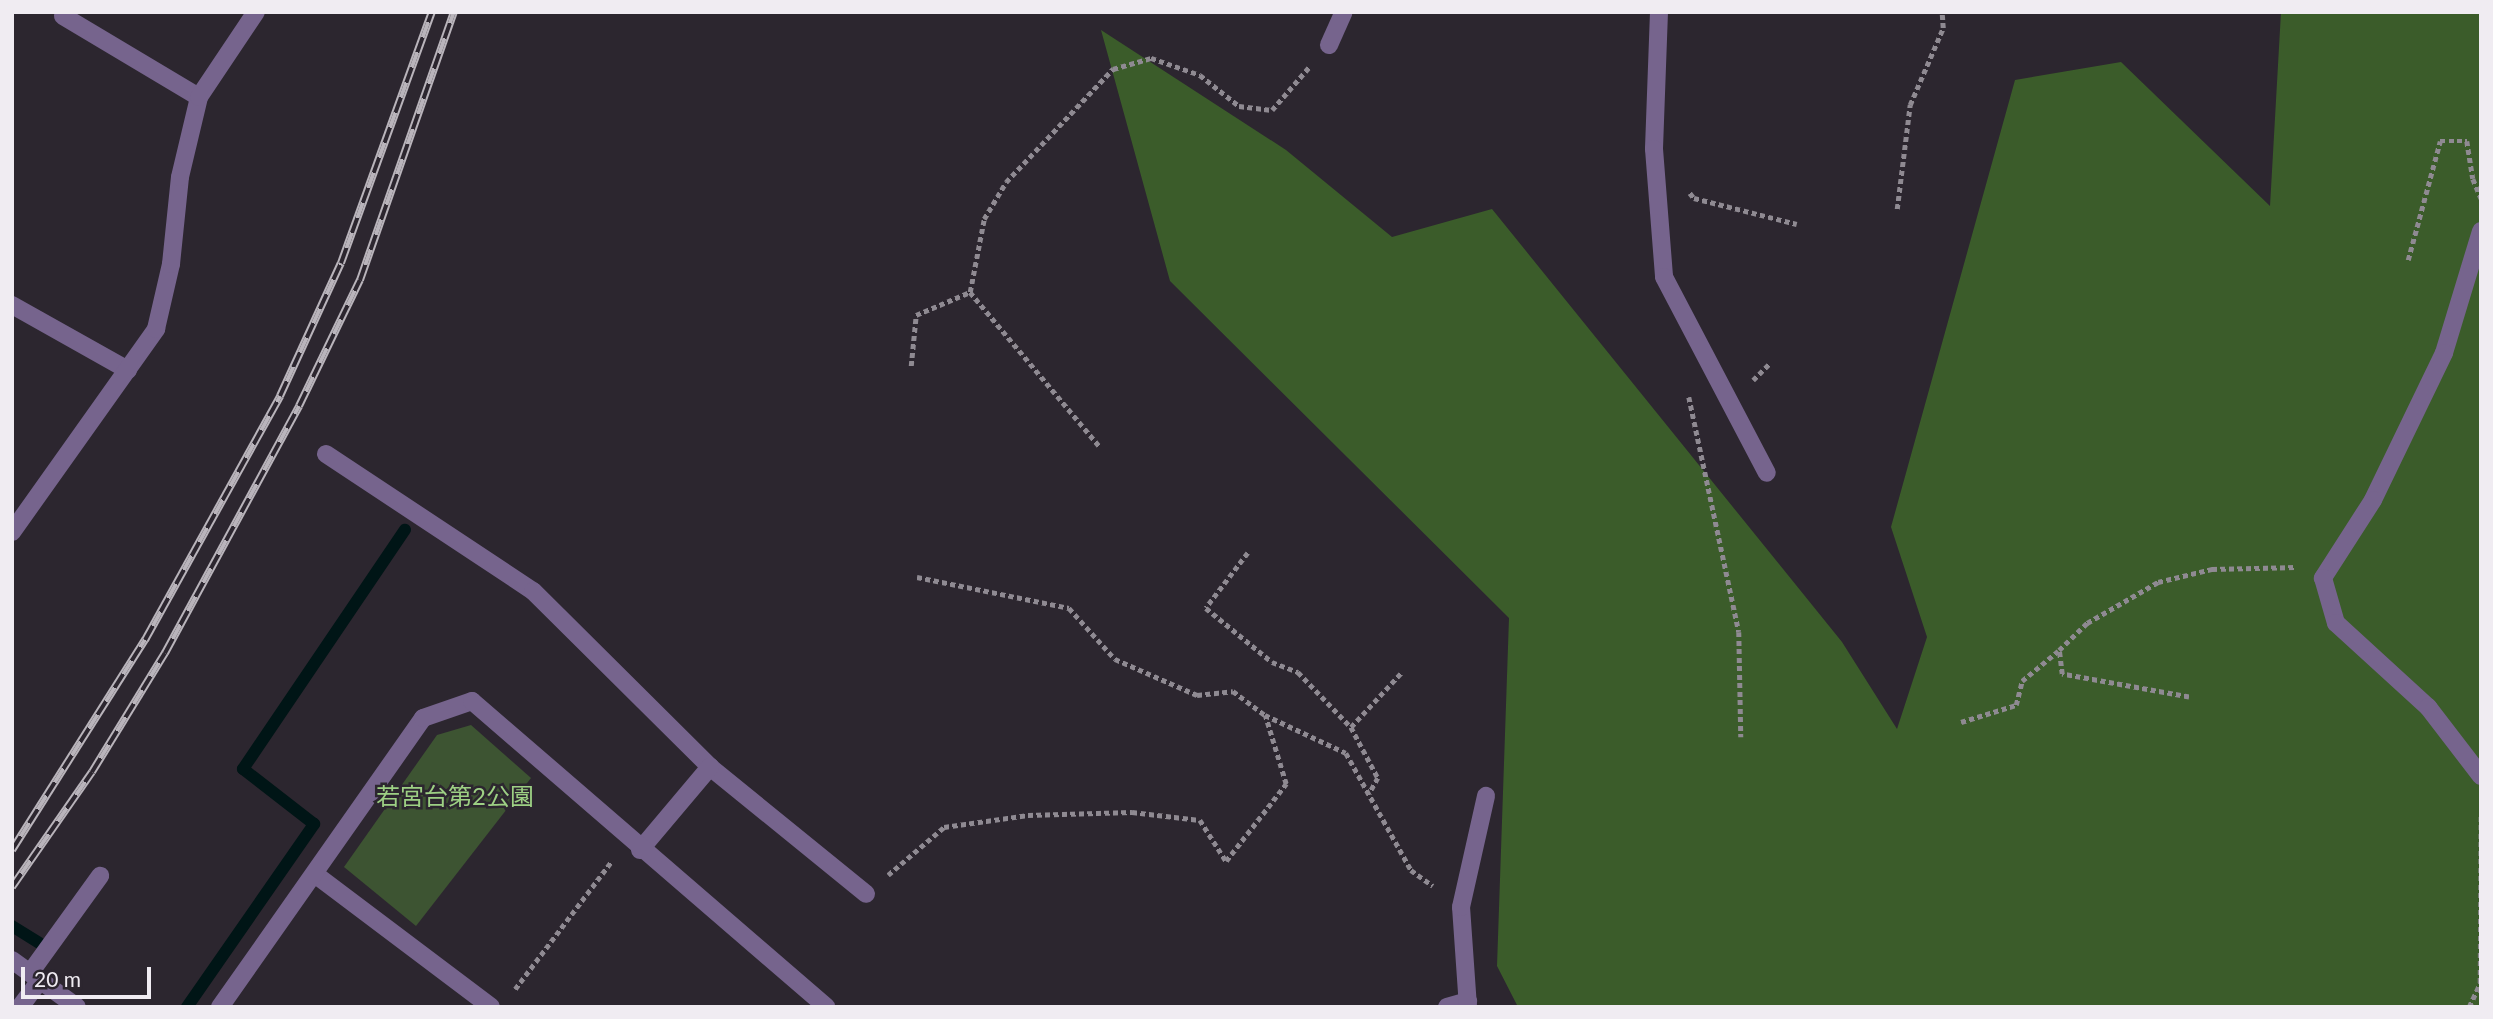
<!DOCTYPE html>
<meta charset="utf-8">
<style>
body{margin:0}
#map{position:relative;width:2493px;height:1019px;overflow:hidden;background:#2c262f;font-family:Lato,"Noto Sans JP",sans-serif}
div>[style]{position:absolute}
.green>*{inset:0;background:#3d5432}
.forest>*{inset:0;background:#3b5c2a}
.stream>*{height:12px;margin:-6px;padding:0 6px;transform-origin:6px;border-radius:6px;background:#001516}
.path>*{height:4.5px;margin-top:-2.25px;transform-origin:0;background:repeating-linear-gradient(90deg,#8f8a92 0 5px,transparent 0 8.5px)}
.minor>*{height:18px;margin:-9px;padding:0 9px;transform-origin:9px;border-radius:9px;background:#76648d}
.rail>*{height:8px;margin-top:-4px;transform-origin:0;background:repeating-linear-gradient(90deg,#2c262f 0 16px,#b9b4bb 0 32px);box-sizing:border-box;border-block:2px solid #b9b4bb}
span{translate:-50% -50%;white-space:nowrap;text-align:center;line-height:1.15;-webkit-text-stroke:5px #2c262f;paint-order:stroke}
.park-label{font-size:24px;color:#9dd084}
.frame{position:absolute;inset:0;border:14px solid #f0ecf2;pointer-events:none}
.scale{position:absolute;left:21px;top:967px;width:130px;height:32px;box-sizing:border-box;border:4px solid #f0ecf2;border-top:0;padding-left:9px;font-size:21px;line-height:24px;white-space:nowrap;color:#f0ecf2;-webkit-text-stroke:5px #2c262f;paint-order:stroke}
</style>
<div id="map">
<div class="green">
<div style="clip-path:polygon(471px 725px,531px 778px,416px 926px,344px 867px,437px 735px)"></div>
</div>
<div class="forest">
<div style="clip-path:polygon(2281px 12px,2481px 12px,2481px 1007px,1518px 1007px,1497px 966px,1509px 618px,1170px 281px,1101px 30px,1286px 150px,1392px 237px,1492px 209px,1842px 642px,1897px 729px,1927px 637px,1891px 527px,2015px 80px,2121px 62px,2270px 206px)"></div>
</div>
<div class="stream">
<div style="left:12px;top:926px;width:32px;rotate:32deg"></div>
<div style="left:187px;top:1007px;width:223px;rotate:-55.2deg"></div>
<div style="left:314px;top:824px;width:90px;rotate:-142.2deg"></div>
<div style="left:243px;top:769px;width:289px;rotate:-55.9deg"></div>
</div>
<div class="path">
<div style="left:1690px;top:193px;width:6px;rotate:51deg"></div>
<div style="left:1694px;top:198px;width:106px;rotate:14.2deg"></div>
<div style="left:1897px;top:209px;width:105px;rotate:-82.9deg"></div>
<div style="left:1910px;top:105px;width:84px;rotate:-66.8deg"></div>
<div style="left:1943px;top:28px;width:16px;rotate:-94deg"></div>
<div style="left:2408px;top:260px;width:123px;rotate:-74.9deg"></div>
<div style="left:2440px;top:141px;width:27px"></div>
<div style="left:2467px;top:141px;width:38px;rotate:81deg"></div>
<div style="left:2473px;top:179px;width:21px;rotate:67deg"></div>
<div style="left:970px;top:292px;width:202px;rotate:50deg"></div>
<div style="left:911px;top:366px;width:51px;rotate:-84.4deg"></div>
<div style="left:916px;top:315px;width:59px;rotate:-23.1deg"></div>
<div style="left:970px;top:292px;width:74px;rotate:-79.1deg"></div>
<div style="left:984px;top:219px;width:43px;rotate:-59.3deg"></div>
<div style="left:1006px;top:182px;width:156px;rotate:-46.6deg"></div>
<div style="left:1113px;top:69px;width:40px;rotate:-16deg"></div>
<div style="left:1151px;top:58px;width:52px;rotate:19.1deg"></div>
<div style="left:1200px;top:75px;width:50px;rotate:38.5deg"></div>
<div style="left:1239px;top:106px;width:33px;rotate:7deg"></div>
<div style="left:1272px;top:110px;width:58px;rotate:-49.2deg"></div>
<div style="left:1753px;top:380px;width:25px;rotate:-45deg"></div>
<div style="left:1689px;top:397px;width:240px;rotate:78deg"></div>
<div style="left:1739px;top:632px;width:105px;rotate:88.9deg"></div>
<div style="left:1248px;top:553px;width:69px;rotate:127.4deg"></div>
<div style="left:1206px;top:608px;width:85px;rotate:39.3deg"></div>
<div style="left:1272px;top:662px;width:28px;rotate:21deg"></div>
<div style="left:1298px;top:672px;width:76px;rotate:46.1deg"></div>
<div style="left:1351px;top:727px;width:58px;rotate:62.1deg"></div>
<div style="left:1378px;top:778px;width:18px;rotate:119deg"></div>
<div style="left:917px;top:577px;width:155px;rotate:11.5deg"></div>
<div style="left:1069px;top:608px;width:69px;rotate:48deg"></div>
<div style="left:1115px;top:659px;width:90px;rotate:23.7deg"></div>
<div style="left:1197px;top:695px;width:36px;rotate:-6deg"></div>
<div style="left:1233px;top:691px;width:40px;rotate:37deg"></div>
<div style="left:2189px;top:697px;width:129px;rotate:-169.7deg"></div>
<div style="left:2062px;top:674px;width:24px;rotate:-97deg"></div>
<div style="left:2059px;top:650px;width:39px;rotate:-44deg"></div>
<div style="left:2087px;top:623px;width:82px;rotate:-30deg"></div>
<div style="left:2158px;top:582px;width:56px;rotate:-13.5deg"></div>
<div style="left:2212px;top:569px;width:83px;rotate:-1.4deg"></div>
<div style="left:1961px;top:722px;width:58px;rotate:-17.2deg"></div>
<div style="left:2016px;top:705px;width:25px;rotate:-76deg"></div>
<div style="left:2022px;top:681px;width:47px;rotate:-39.8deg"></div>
<div style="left:1351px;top:727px;width:75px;rotate:-47.2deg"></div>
<div style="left:888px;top:875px;width:74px;rotate:-40.6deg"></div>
<div style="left:944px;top:827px;width:85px;rotate:-8.1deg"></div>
<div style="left:1028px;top:815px;width:104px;rotate:-1.7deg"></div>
<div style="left:1132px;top:812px;width:68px;rotate:6.7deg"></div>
<div style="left:1200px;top:820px;width:49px;rotate:57.6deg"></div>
<div style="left:1226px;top:861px;width:98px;rotate:-52.1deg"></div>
<div style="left:1286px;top:784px;width:72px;rotate:-106.9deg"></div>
<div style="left:1265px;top:715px;width:89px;rotate:25.1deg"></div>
<div style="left:1346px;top:753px;width:134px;rotate:60.9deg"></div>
<div style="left:1411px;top:870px;width:27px;rotate:36deg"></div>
<div style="left:515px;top:989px;width:159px;rotate:-52.9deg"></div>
<div style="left:2469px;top:1007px;width:26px;rotate:-65deg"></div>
<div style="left:2480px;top:983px;width:169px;rotate:-89.7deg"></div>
</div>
<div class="minor">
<div style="left:1659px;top:12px;width:137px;rotate:92.1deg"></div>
<div style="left:1654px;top:149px;width:128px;rotate:85.5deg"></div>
<div style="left:1664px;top:277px;width:221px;rotate:62.3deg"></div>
<div style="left:63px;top:16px;width:158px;rotate:30.8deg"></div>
<div style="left:1329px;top:45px;width:36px;rotate:-66deg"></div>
<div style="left:2481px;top:231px;width:127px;rotate:106.9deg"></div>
<div style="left:2444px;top:353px;width:163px;rotate:115.8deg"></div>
<div style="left:2373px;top:500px;width:93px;rotate:122.7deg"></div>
<div style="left:2323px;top:578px;width:47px;rotate:73.9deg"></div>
<div style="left:2336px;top:623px;width:125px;rotate:42.4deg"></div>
<div style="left:2428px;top:707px;width:87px;rotate:52.5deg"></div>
<div style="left:12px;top:305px;width:133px;rotate:29.3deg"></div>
<div style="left:326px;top:454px;width:248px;rotate:33.5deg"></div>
<div style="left:533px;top:591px;width:250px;rotate:44.8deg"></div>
<div style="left:710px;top:767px;width:201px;rotate:39.1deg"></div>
<div style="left:12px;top:532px;width:249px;rotate:-54.6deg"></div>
<div style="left:156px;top:329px;width:67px;rotate:-77deg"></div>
<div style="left:171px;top:264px;width:87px;rotate:-84.1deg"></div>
<div style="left:180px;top:177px;width:82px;rotate:-76.6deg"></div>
<div style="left:199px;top:97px;width:102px;rotate:-56.2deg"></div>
<div style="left:640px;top:850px;width:109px;rotate:-49.9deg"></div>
<div style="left:316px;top:875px;width:219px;rotate:37deg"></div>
<div style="left:12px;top:960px;width:80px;rotate:35.9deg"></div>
<div style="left:30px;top:973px;width:120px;rotate:-54.2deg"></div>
<div style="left:20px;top:1007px;width:34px;rotate:-53deg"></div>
<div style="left:220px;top:1007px;width:353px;rotate:-54.9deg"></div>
<div style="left:423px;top:718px;width:52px;rotate:-19.1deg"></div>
<div style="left:472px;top:701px;width:468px;rotate:40.8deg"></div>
<div style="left:1447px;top:1007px;width:22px;rotate:-16deg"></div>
<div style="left:1468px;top:1007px;width:100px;rotate:-94deg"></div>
<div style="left:1461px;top:907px;width:114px;rotate:-77.3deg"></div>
</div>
<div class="rail">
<div style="left:12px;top:850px;width:249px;rotate:-57.7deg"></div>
<div style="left:145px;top:640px;width:279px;rotate:-61deg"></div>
<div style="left:280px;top:396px;width:146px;rotate:-65.4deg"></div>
<div style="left:341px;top:263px;width:267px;rotate:-70.1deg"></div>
<div style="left:12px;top:887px;width:140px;rotate:-55.2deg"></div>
<div style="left:92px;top:772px;width:140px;rotate:-58.5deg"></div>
<div style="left:165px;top:653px;width:281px;rotate:-61.5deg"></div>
<div style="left:299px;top:406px;width:140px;rotate:-64.2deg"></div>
<div style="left:360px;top:280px;width:284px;rotate:-70.7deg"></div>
</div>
<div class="park-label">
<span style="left:455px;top:796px">若宮台第2公園</span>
</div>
<div class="frame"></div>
<div class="scale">20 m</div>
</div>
